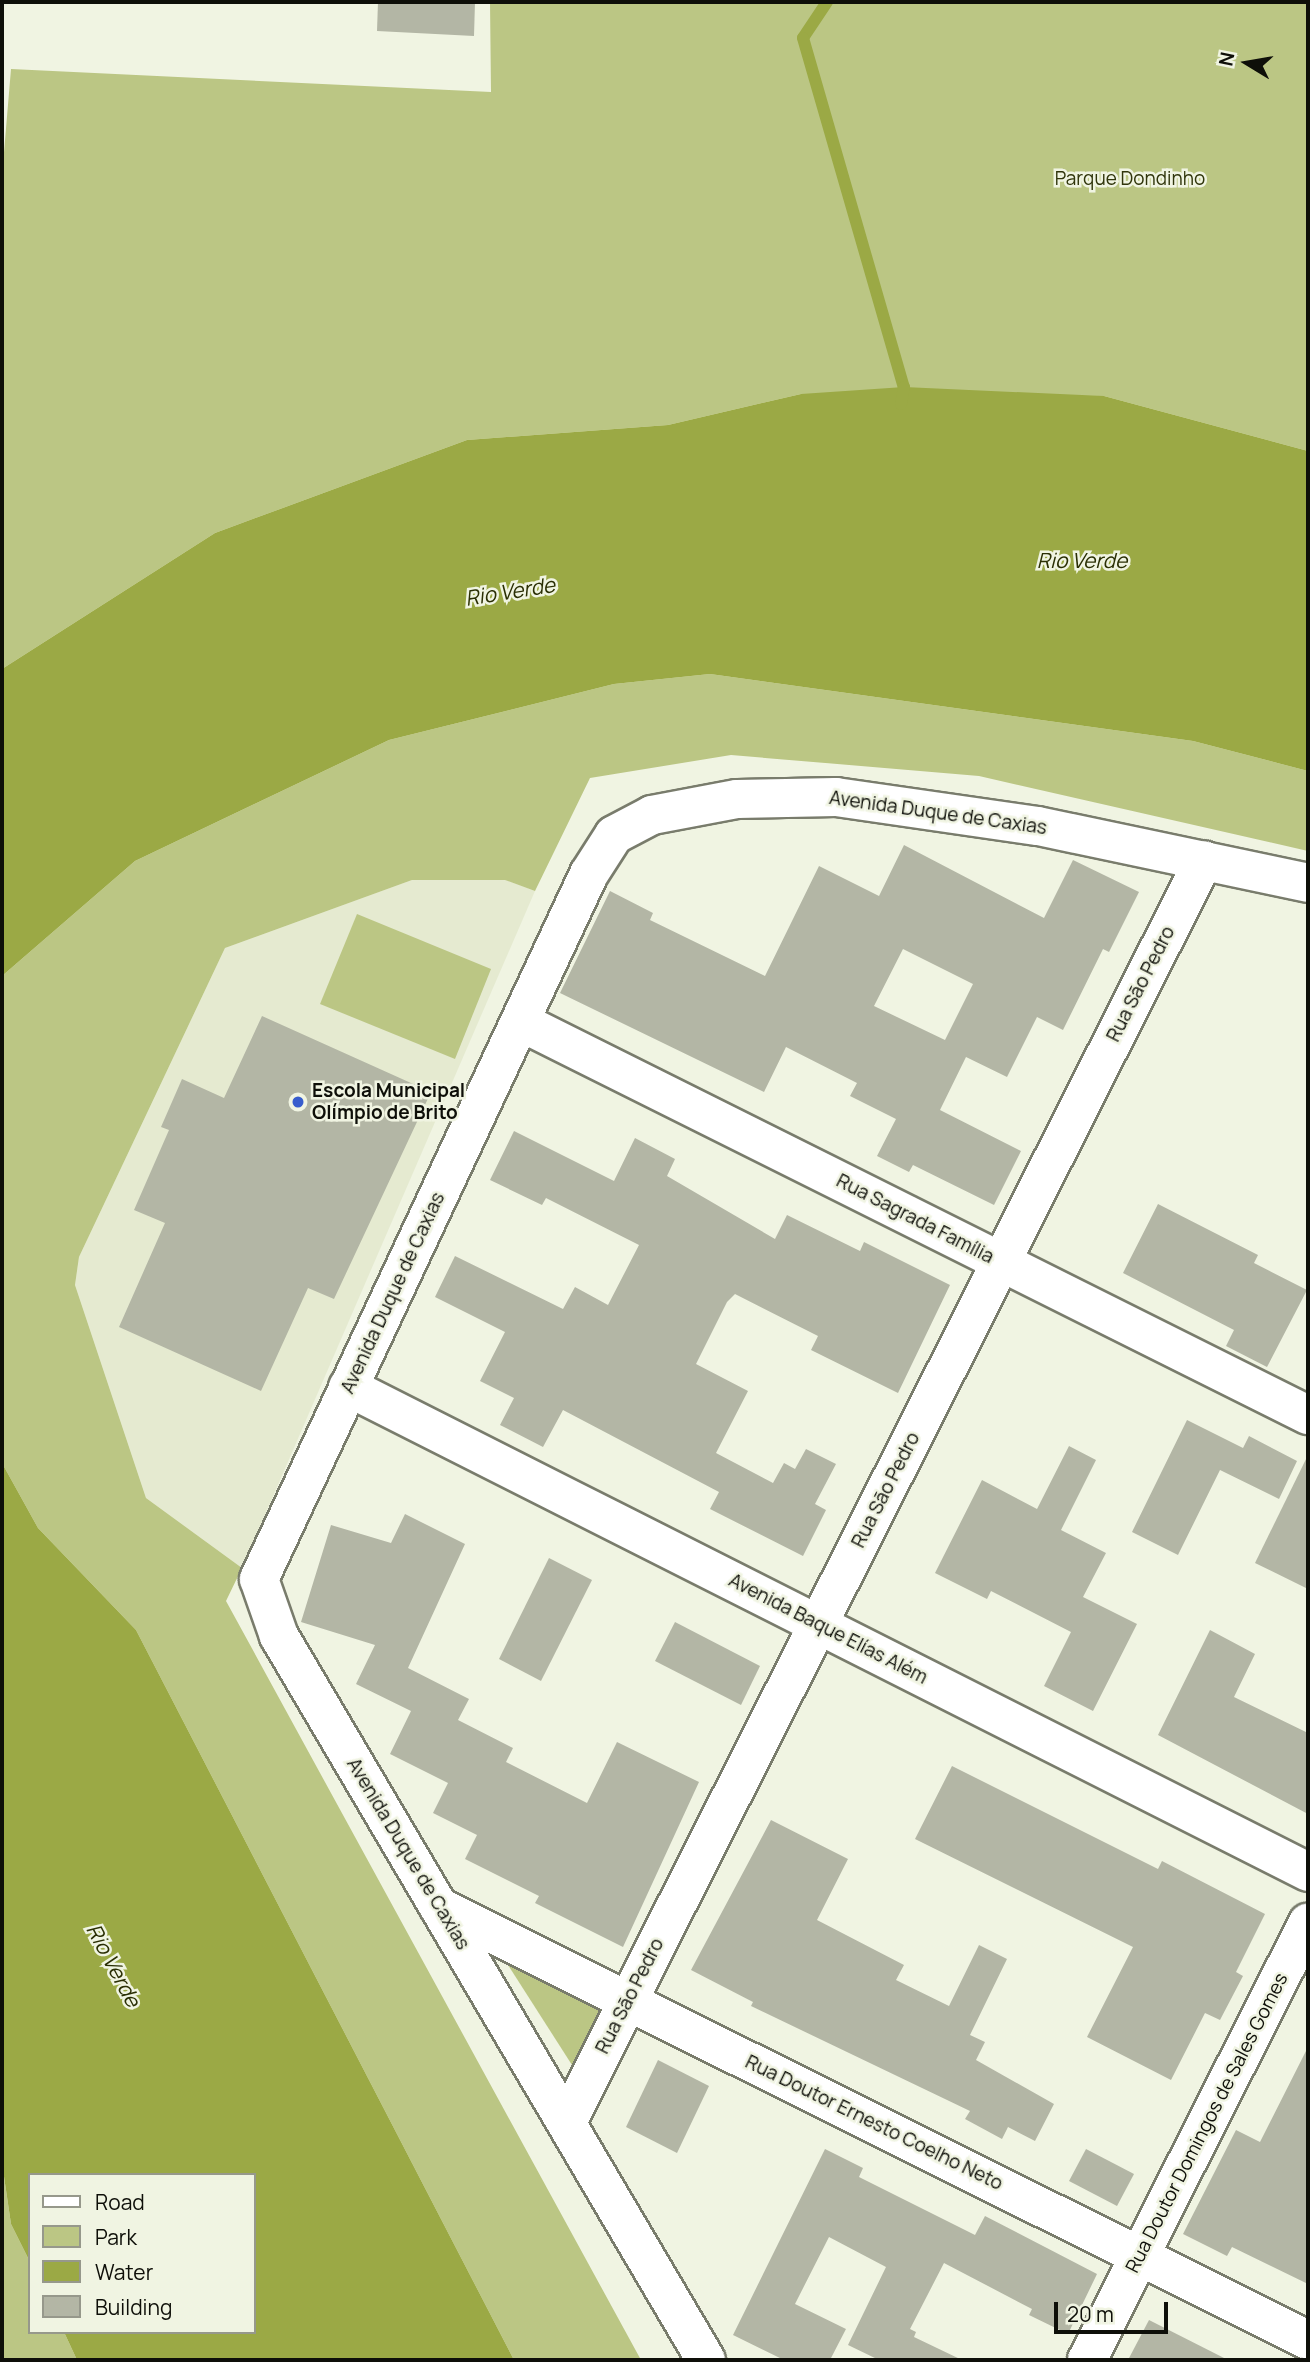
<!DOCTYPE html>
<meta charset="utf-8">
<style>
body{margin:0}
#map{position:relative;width:1310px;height:2362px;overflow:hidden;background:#f0f4e2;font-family:Manrope,sans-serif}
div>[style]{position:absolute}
.built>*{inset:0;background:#e5ead0}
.green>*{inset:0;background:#bbc684}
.water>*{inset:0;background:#9ba945}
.stream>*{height:12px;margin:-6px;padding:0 6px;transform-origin:6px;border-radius:6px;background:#9ba945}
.building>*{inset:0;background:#b3b6a5}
.roads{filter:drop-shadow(2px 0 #797c6c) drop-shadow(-2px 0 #797c6c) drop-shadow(0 2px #797c6c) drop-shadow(0 -2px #797c6c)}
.minor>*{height:38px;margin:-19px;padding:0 19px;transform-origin:19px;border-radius:19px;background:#fff}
.dots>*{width:19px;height:19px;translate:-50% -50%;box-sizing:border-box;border:4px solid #f0f4e2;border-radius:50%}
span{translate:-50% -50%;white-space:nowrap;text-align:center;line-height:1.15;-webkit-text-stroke:5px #f0f4e2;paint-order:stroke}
.park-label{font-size:19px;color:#30350b}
.street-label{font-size:19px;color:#0e0f09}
.poi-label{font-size:19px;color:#0e0f09;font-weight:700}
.left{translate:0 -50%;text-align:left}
.water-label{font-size:21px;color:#2a2f04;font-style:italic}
.frame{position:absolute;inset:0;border:4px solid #0e0f09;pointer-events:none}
.legend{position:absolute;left:28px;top:2173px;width:228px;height:161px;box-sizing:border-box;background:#f0f4e2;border:2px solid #96988b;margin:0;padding:9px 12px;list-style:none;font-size:21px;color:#0e0f09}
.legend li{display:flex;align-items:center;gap:14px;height:35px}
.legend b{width:35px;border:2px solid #96988b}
.north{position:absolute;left:1212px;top:28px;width:70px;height:70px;-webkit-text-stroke:5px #f0f4e2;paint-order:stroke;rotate:281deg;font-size:19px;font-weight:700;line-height:28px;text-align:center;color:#0e0f09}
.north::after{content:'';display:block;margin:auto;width:24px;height:32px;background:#0e0f09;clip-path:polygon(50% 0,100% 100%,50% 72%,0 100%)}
.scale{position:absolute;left:1054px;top:2302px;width:114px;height:32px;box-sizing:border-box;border:4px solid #0e0f09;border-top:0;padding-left:9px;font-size:21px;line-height:24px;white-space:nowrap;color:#0e0f09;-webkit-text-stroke:5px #f0f4e2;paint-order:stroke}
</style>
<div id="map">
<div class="built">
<div style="clip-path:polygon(412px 880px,506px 880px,535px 891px,242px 1568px,146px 1498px,75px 1285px,79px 1257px,225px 948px)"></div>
</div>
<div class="green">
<div style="clip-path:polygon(490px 2px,1308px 2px,1308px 451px,1104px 396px,801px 394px,668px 425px,467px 440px,215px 533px,2px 669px,2px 176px,11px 69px,491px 92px)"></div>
<div style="clip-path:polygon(710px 674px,1193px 741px,1308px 771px,1308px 851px,979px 776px,731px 755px,590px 778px,535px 891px,505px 880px,412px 880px,225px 948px,79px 1257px,75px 1285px,146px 1498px,242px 1568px,226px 1601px,641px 2360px,514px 2360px,136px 1630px,38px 1528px,2px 1463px,2px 976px,135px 861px,389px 740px,614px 684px)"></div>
<div style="clip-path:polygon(357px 914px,491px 969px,455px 1059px,320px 1004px)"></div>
<div style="clip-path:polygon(508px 1965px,600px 2009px,572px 2065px)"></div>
<div style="clip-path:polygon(2px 2163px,11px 2224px,30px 2262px,30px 2332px,64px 2332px,77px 2360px,2px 2360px)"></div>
</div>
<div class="water">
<div style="clip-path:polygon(904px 387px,1104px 396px,1308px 451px,1308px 771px,1193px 741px,710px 674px,614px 684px,389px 740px,135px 861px,2px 976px,2px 669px,215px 533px,467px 440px,668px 425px,801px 394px)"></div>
<div style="clip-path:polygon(2px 1463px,38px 1528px,136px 1630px,514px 2360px,77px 2360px,64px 2332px,254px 2332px,254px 2175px,30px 2175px,30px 2262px,11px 2224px,2px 2163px)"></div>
</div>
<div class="stream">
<div style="left:827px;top:2px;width:43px;rotate:123.7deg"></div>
<div style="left:803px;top:38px;width:363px;rotate:73.9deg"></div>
<div style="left:904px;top:387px;width:17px;rotate:100deg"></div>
</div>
<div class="building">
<div style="clip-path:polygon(378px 2px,475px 2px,474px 36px,377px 31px)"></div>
<div style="clip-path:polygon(evenodd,904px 845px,1044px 918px,1073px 860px,1139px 892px,1109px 952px,1103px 949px,1063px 1030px,1037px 1017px,1007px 1077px,966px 1057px,940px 1110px,1021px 1151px,994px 1205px,913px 1165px,909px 1172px,877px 1156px,896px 1119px,850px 1096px,857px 1083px,786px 1047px,764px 1092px,560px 993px,610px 891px,653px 913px,650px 920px,765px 976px,819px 866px,879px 896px,904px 845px,903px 949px,973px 984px,945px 1040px,874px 1006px,903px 949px)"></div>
<div style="clip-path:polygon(262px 1016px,431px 1092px,334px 1299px,308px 1288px,261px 1391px,119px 1327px,165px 1223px,134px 1210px,169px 1130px,161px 1127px,182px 1079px,224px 1098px)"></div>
<div style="clip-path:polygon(514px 1131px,614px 1181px,635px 1138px,675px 1159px,667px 1176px,775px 1239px,787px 1215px,860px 1251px,864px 1242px,950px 1285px,898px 1393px,811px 1350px,818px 1336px,735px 1294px,727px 1302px,696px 1364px,748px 1391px,716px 1453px,773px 1483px,784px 1463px,795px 1469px,806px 1449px,836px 1464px,815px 1504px,826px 1510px,803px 1556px,710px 1509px,719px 1492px,563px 1410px,543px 1447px,500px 1425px,514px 1398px,480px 1381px,505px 1332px,435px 1297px,455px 1256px,563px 1309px,575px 1287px,608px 1305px,639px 1245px,546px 1198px,542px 1205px,490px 1180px)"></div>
<div style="clip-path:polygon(1158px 1204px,1258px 1255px,1254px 1263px,1307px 1290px,1267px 1367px,1226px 1346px,1234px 1330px,1123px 1273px)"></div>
<div style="clip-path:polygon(1187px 1420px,1243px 1448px,1249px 1436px,1297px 1461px,1279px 1499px,1220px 1470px,1178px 1555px,1132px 1532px)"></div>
<div style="clip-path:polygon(1069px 1446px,1096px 1460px,1061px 1530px,1106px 1553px,1083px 1597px,1137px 1624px,1093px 1711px,1044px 1686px,1071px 1632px,991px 1591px,987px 1599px,935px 1573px,982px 1480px,1037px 1509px)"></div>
<div style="clip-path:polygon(1308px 1455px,1308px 1589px,1255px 1563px)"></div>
<div style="clip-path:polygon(405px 1514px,465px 1544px,408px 1668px,469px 1699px,458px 1720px,513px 1748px,506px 1762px,587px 1803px,617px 1742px,699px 1782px,623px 1947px,535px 1903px,539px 1896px,465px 1859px,477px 1835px,433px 1813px,448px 1783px,390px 1754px,411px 1711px,356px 1684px,375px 1645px,301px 1622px,331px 1525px,391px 1543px)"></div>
<div style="clip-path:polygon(549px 1558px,592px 1580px,541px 1681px,499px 1659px)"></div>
<div style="clip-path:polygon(675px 1622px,760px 1666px,741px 1705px,655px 1661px)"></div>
<div style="clip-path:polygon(1210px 1630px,1255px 1654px,1234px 1697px,1308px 1733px,1308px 1814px,1158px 1735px)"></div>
<div style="clip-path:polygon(952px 1766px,1158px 1869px,1162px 1861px,1265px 1914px,1236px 1972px,1243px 1976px,1220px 2020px,1205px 2013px,1171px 2080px,1087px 2037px,1133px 1947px,915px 1839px)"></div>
<div style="clip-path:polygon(771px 1820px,848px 1859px,817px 1920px,904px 1965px,896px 1980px,949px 2006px,979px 1945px,1007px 1959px,970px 2035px,985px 2042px,976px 2060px,1054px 2104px,1035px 2141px,1008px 2127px,1002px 2139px,965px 2119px,970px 2111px,751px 2006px,753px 2002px,691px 1970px)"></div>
<div style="clip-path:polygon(1308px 2047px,1308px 2284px,1232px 2247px,1227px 2256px,1183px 2234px,1236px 2130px,1260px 2142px)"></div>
<div style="clip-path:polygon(658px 2060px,709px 2086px,677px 2153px,626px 2127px)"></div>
<div style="clip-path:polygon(825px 2149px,863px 2168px,859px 2177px,975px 2235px,985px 2216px,1097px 2274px,1068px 2334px,1029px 2315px,1032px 2309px,944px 2263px,910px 2329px,916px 2332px,914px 2337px,962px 2360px,879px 2360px,848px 2345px,886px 2267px,829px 2237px,795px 2304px,846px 2329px,830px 2360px,784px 2360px,733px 2335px)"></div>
<div style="clip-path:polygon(1086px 2149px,1134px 2174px,1117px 2206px,1069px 2181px)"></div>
<div style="clip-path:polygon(1149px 2320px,1228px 2360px,1128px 2360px)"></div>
</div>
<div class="roads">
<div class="minor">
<div style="left:521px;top:1022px;width:880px;rotate:26.54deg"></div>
<div style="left:348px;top:1387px;width:1076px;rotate:26.8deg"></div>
<div style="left:439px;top:1907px;width:971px;rotate:26.49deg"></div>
<div style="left:568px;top:2120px;width:1411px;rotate:-63.22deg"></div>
<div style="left:706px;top:2360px;width:841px;rotate:-120.53deg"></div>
<div style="left:279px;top:1636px;width:60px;rotate:-109.3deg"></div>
<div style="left:259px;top:1579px;width:778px;rotate:-64.92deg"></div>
<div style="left:589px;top:874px;width:46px;rotate:-57.3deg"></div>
<div style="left:614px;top:835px;width:43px;rotate:-27.8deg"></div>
<div style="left:652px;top:815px;width:86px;rotate:-10.7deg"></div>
<div style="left:737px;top:799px;width:99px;rotate:-1.2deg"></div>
<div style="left:836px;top:797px;width:204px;rotate:8.2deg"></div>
<div style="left:1038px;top:826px;width:276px;rotate:11.9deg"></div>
<div style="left:1087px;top:2360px;width:490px;rotate:-63.2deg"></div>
</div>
</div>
<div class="dots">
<div style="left:298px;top:1102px;background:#375dcd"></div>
</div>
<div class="park-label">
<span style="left:1130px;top:179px">Parque Dondinho</span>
</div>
<div class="street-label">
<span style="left:938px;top:813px;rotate:8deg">Avenida Duque de Caxias</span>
<span style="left:1141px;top:984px;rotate:-63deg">Rua São Pedro</span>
<span style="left:915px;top:1219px;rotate:27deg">Rua Sagrada Família</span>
<span style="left:393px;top:1293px;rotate:-65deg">Avenida Duque de Caxias</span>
<span style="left:886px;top:1490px;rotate:-63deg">Rua São Pedro</span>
<span style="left:828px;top:1629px;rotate:27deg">Avenida Baque Elías Além</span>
<span style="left:408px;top:1854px;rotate:59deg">Avenida Duque de Caxias</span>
<span style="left:630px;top:1996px;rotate:-63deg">Rua São Pedro</span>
<span style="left:874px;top:2123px;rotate:26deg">Rua Doutor Ernesto Coelho Neto</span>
<span style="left:1207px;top:2123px;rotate:-63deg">Rua Doutor Domingos de Sales Gomes</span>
</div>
<div class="poi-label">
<span class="left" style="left:312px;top:1102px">Escola Municipal<br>Olímpio de Brito</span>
</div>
<div class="water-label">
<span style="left:1082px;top:560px">Rio Verde</span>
<span style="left:510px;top:591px;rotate:-9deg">Rio Verde</span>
<span style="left:114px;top:1965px;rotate:62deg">Rio Verde</span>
</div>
<div class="frame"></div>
<ul class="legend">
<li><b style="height:9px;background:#fff"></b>Road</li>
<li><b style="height:19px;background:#bbc684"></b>Park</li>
<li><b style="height:19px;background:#9ba945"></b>Water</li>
<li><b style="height:19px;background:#b3b6a5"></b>Building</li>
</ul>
<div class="north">N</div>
<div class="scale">20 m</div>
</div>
